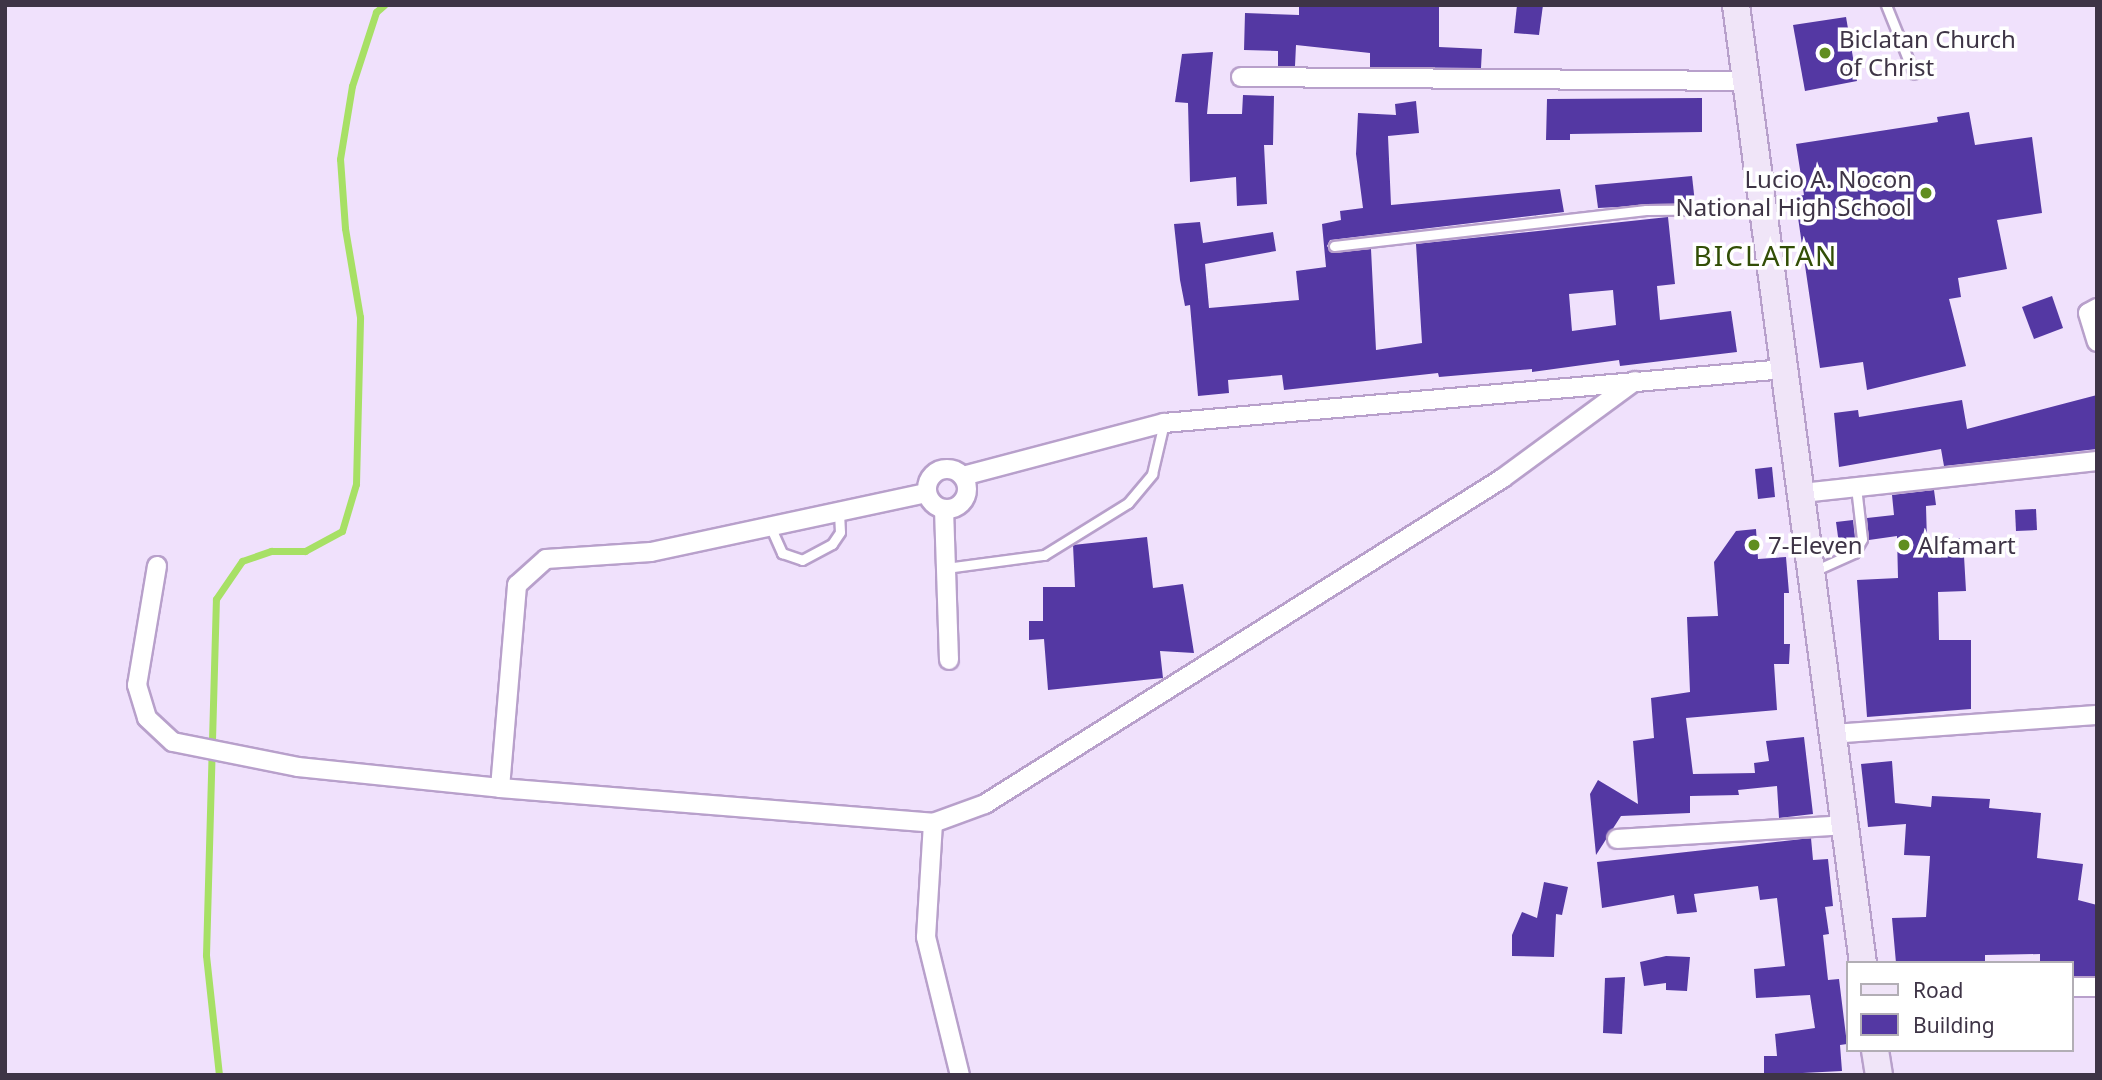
<!DOCTYPE html>
<style>
body{margin:0}
#map{position:relative;width:2102px;height:1080px;overflow:hidden;background:#f0e1fc;font-family:"Noto Sans",sans-serif}
div>[style]{position:absolute}
.stream>*{height:7px;margin:-3.5px;padding:0 3.5px;transform-origin:3.5px;border-radius:3.5px;background:#a7e065}
.building>*{inset:0;background:#5438a3}
.roads{filter:drop-shadow(2px 0 #b8a0cb) drop-shadow(-2px 0 #b8a0cb) drop-shadow(0 2px #b8a0cb) drop-shadow(0 -2px #b8a0cb)}
.service>*{height:9px;margin:-4.5px;padding:0 4.5px;transform-origin:4.5px;border-radius:4.5px;background:#fff}
.minor>*{height:18px;margin:-9px;padding:0 9px;transform-origin:9px;border-radius:9px;background:#fff}
.minor>.ring{margin:-9px;padding:0;box-sizing:content-box;background:none;border:18px solid #fff;border-radius:50%}
.secondary>*{height:26px;margin:-13px;padding:0 13px;transform-origin:13px;border-radius:13px;background:#f0e5f8}
.dots>*{width:19px;height:19px;translate:-50% -50%;box-sizing:border-box;border:4px solid #fff;border-radius:50%}
span{translate:-50% -50%;white-space:nowrap;text-align:center;line-height:1.15;-webkit-text-stroke:7px #fff;paint-order:stroke}
.poi-label{font-size:24px;color:#3e3446}
.left{translate:0 -50%;text-align:left}
.right{translate:-100% -50%;text-align:right}
.quarter-label{font-size:28px;color:#324e06;letter-spacing:2px}
.frame{position:absolute;inset:0;border:7px solid #3e3446;pointer-events:none}
.legend{position:absolute;left:1846px;top:961px;width:228px;height:91px;box-sizing:border-box;background:#fff;border:2px solid #b2aeb5;margin:0;padding:9px 12px;list-style:none;font-size:21px;color:#3e3446}
.legend li{display:flex;align-items:center;gap:14px;height:35px}
.legend b{width:35px;border:2px solid #b2aeb5}
</style>
<div id="map">
<div class="stream">
<div style="left:219px;top:1075px;width:121px;rotate:-96.2deg"></div>
<div style="left:206px;top:955px;width:356px;rotate:-88.4deg"></div>
<div style="left:216px;top:599px;width:46px;rotate:-55.6deg"></div>
<div style="left:242px;top:561px;width:31px;rotate:-19deg"></div>
<div style="left:271px;top:551px;width:34px"></div>
<div style="left:305px;top:551px;width:42px;rotate:-28.4deg"></div>
<div style="left:342px;top:531px;width:49px;rotate:-73.4deg"></div>
<div style="left:356px;top:484px;width:167px;rotate:-88.6deg"></div>
<div style="left:360px;top:317px;width:90px;rotate:-99.6deg"></div>
<div style="left:345px;top:228px;width:69px;rotate:-94.1deg"></div>
<div style="left:340px;top:159px;width:74px;rotate:-80.7deg"></div>
<div style="left:352px;top:86px;width:78px;rotate:-72deg"></div>
<div style="left:376px;top:12px;width:11px;rotate:-41deg"></div>
</div>
<div class="building">
<div style="clip-path:polygon(1299px 5px,1439px 5px,1439px 47px,1482px 49px,1481px 68px,1370px 67px,1370px 53px,1296px 45px,1295px 66px,1278px 66px,1278px 51px,1244px 50px,1245px 13px,1299px 15px)"></div>
<div style="clip-path:polygon(1517px 5px,1543px 5px,1539px 35px,1514px 33px)"></div>
<div style="clip-path:polygon(1846px 17px,1857px 81px,1805px 91px,1793px 25px)"></div>
<div style="clip-path:polygon(1213px 52px,1207px 114px,1242px 114px,1243px 95px,1274px 96px,1273px 145px,1264px 145px,1267px 204px,1237px 206px,1236px 177px,1190px 182px,1188px 103px,1175px 102px,1182px 54px)"></div>
<div style="clip-path:polygon(1702px 98px,1702px 132px,1570px 134px,1570px 140px,1546px 140px,1547px 99px)"></div>
<div style="clip-path:polygon(evenodd,1416px 101px,1419px 133px,1388px 136px,1391px 205px,1560px 189px,1564px 212px,1330px 240px,1327px 246px,1332px 253px,1371px 249px,1376px 350px,1422px 343px,1416px 244px,1668px 217px,1675px 284px,1657px 286px,1660px 320px,1731px 311px,1737px 352px,1620px 366px,1619px 360px,1532px 372px,1532px 369px,1439px 377px,1438px 373px,1284px 390px,1282px 375px,1228px 380px,1229px 393px,1198px 396px,1190px 305px,1185px 306px,1180px 280px,1174px 224px,1200px 222px,1203px 243px,1273px 232px,1276px 251px,1205px 264px,1209px 308px,1299px 300px,1296px 271px,1326px 267px,1322px 224px,1341px 220px,1340px 211px,1363px 208px,1356px 154px,1358px 113px,1396px 115px,1395px 104px,1416px 101px,1613px 290px,1616px 325px,1572px 331px,1569px 294px,1613px 290px)"></div>
<div style="clip-path:polygon(1969px 112px,1975px 145px,2032px 137px,2042px 213px,1997px 220px,2007px 269px,1958px 278px,1961px 297px,1949px 299px,1966px 366px,1867px 390px,1863px 362px,1820px 368px,1795px 197px,1804px 195px,1796px 144px,1938px 122px,1937px 117px)"></div>
<div style="clip-path:polygon(1692px 176px,1695px 203px,1598px 208px,1595px 185px)"></div>
<div style="clip-path:polygon(2052px 296px,2063px 328px,2034px 339px,2022px 307px)"></div>
<div style="clip-path:polygon(2097px 395px,2097px 449px,1944px 466px,1941px 449px,1839px 467px,1834px 413px,1858px 410px,1859px 417px,1962px 400px,1967px 429px)"></div>
<div style="clip-path:polygon(1772px 467px,1775px 497px,1758px 499px,1755px 469px)"></div>
<div style="clip-path:polygon(1934px 490px,1936px 505px,1926px 506px,1927px 541px,1963px 538px,1966px 591px,1938px 592px,1939px 640px,1971px 640px,1971px 709px,1867px 717px,1857px 580px,1898px 578px,1897px 536px,1869px 540px,1867px 518px,1894px 515px,1892px 495px)"></div>
<div style="clip-path:polygon(2036px 509px,2037px 530px,2016px 531px,2015px 510px)"></div>
<div style="clip-path:polygon(1853px 520px,1855px 538px,1839px 544px,1836px 522px)"></div>
<div style="clip-path:polygon(1756px 529px,1758px 559px,1786px 557px,1789px 593px,1784px 593px,1784px 644px,1790px 644px,1789px 664px,1774px 664px,1777px 710px,1686px 718px,1693px 774px,1755px 773px,1754px 763px,1769px 761px,1766px 741px,1804px 737px,1813px 814px,1779px 818px,1777px 786px,1738px 790px,1739px 795px,1690px 796px,1690px 813px,1621px 816px,1596px 855px,1590px 794px,1598px 780px,1638px 804px,1633px 741px,1654px 738px,1651px 698px,1690px 692px,1687px 617px,1718px 616px,1714px 562px,1736px 531px)"></div>
<div style="clip-path:polygon(1147px 537px,1153px 588px,1183px 584px,1194px 653px,1160px 651px,1163px 678px,1048px 690px,1044px 639px,1029px 640px,1029px 621px,1043px 621px,1043px 587px,1075px 587px,1073px 545px)"></div>
<div style="clip-path:polygon(1892px 761px,1895px 803px,1931px 807px,1932px 796px,1990px 799px,1989px 808px,2041px 813px,2037px 858px,2083px 864px,2078px 900px,2097px 905px,2097px 976px,2072px 976px,2072px 963px,2040px 963px,2040px 954px,1985px 955px,1985px 963px,1896px 963px,1892px 918px,1926px 917px,1930px 856px,1904px 855px,1906px 824px,1868px 827px,1861px 764px)"></div>
<div style="clip-path:polygon(1811px 838px,1813px 860px,1828px 859px,1833px 906px,1825px 907px,1829px 934px,1823px 935px,1828px 980px,1839px 979px,1847px 1044px,1840px 1045px,1842px 1071px,1764px 1075px,1764px 1056px,1777px 1056px,1775px 1034px,1815px 1028px,1810px 995px,1756px 998px,1754px 969px,1785px 966px,1777px 898px,1760px 900px,1758px 886px,1694px 894px,1697px 912px,1677px 914px,1674px 895px,1602px 908px,1597px 862px)"></div>
<div style="clip-path:polygon(1544px 882px,1568px 887px,1562px 915px,1556px 914px,1554px 957px,1512px 956px,1512px 935px,1522px 912px,1537px 918px)"></div>
<div style="clip-path:polygon(1666px 956px,1690px 957px,1687px 991px,1666px 990px,1666px 983px,1644px 986px,1640px 962px)"></div>
<div style="clip-path:polygon(1625px 977px,1622px 1034px,1603px 1033px,1605px 978px)"></div>
</div>
<div class="roads">
<div class="service">
<div style="left:1886px;top:5px;width:74px;rotate:67.9deg"></div>
<div style="left:1334px;top:246px;width:314px;rotate:-6.6deg"></div>
<div style="left:1646px;top:210px;width:114px;rotate:-0.5deg"></div>
<div style="left:770px;top:526px;width:30px;rotate:66deg"></div>
<div style="left:782px;top:553px;width:21px;rotate:19deg"></div>
<div style="left:802px;top:560px;width:34px;rotate:-28deg"></div>
<div style="left:832px;top:544px;width:14px;rotate:-56deg"></div>
<div style="left:840px;top:532px;width:18px;rotate:-93deg"></div>
<div style="left:946px;top:568px;width:99px;rotate:-7.6deg"></div>
<div style="left:1044px;top:555px;width:99px;rotate:-31.8deg"></div>
<div style="left:1128px;top:503px;width:38px;rotate:-50deg"></div>
<div style="left:1152px;top:474px;width:52px;rotate:-76.8deg"></div>
<div style="left:1814px;top:571px;width:44px;rotate:-24.2deg"></div>
<div style="left:1854px;top:553px;width:16px;rotate:-60deg"></div>
<div style="left:1862px;top:539px;width:52px;rotate:-96.6deg"></div>
</div>
<div class="minor">
<div style="left:1241px;top:77px;width:506px;rotate:0.45deg"></div>
<div style="left:2097px;top:308px;width:10px;rotate:151deg"></div>
<div style="left:2088px;top:313px;width:30px;rotate:73deg"></div>
<div class="ring" style="left:927px;top:469px;width:22px;height:22px"></div>
<div style="left:963px;top:476px;width:208px;rotate:-14.8deg"></div>
<div style="left:1164px;top:423px;width:623px;rotate:-4.97deg"></div>
<div style="left:1802px;top:493px;width:297px;rotate:-6.2deg"></div>
<div style="left:944px;top:509px;width:151px;rotate:88.1deg"></div>
<div style="left:157px;top:566px;width:121px;rotate:99.5deg"></div>
<div style="left:137px;top:685px;width:34px;rotate:73deg"></div>
<div style="left:147px;top:718px;width:35px;rotate:43deg"></div>
<div style="left:173px;top:742px;width:127px;rotate:11.3deg"></div>
<div style="left:298px;top:767px;width:203px;rotate:5.9deg"></div>
<div style="left:500px;top:788px;width:434px;rotate:4.6deg"></div>
<div style="left:933px;top:823px;width:55px;rotate:-20.1deg"></div>
<div style="left:985px;top:804px;width:612px;rotate:-32.18deg"></div>
<div style="left:1503px;top:478px;width:164px;rotate:-36.3deg"></div>
<div style="left:1832px;top:734px;width:266px;rotate:-4.1deg"></div>
<div style="left:500px;top:788px;width:204px;rotate:-85.2deg"></div>
<div style="left:517px;top:585px;width:39px;rotate:-42deg"></div>
<div style="left:546px;top:559px;width:105px;rotate:-3.8deg"></div>
<div style="left:651px;top:552px;width:282px;rotate:-12.1deg"></div>
<div style="left:933px;top:823px;width:114px;rotate:93.5deg"></div>
<div style="left:926px;top:937px;width:142px;rotate:76.2deg"></div>
<div style="left:1617px;top:839px;width:226px;rotate:-3.5deg"></div>
<div style="left:2072px;top:987px;width:25px"></div>
</div>
<div class="secondary">
<div style="left:1736px;top:5px;width:966px;rotate:82.45deg"></div>
<div style="left:1875px;top:1050px;width:25px;rotate:81deg"></div>
</div>
</div>
<div class="dots">
<div style="left:1825px;top:53px;background:#608e20"></div>
<div style="left:1926px;top:193px;background:#608e20"></div>
<div style="left:1754px;top:545px;background:#608e20"></div>
<div style="left:1904px;top:545px;background:#608e20"></div>
</div>
<div class="poi-label">
<span class="left" style="left:1839px;top:53px">Biclatan Church<br>of Christ</span>
<span class="right" style="left:1912px;top:193px">Lucio A. Nocon<br>National High School</span>
<span class="left" style="left:1768px;top:545px">7-Eleven</span>
<span class="left" style="left:1918px;top:545px">Alfamart</span>
</div>
<div class="quarter-label">
<span style="left:1766px;top:255px">BICLATAN</span>
</div>
<div class="frame"></div>
<ul class="legend">
<li><b style="height:9px;background:#f0e5f8"></b>Road</li>
<li><b style="height:19px;background:#5438a3"></b>Building</li>
</ul>
</div>
